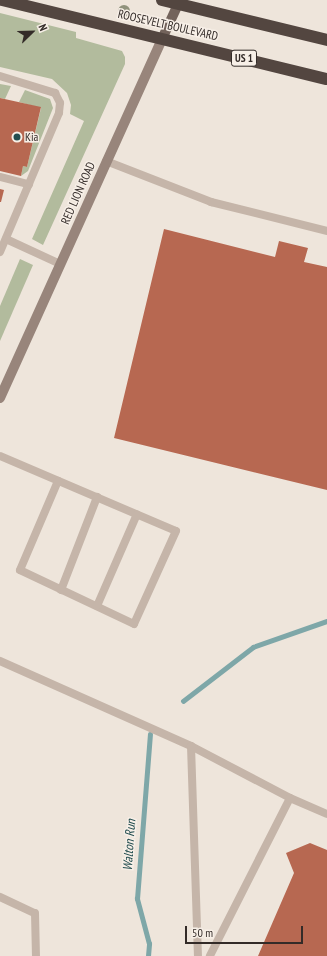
<!DOCTYPE html>
<style>
body{margin:0}
#map{position:relative;width:327px;height:956px;overflow:hidden;background:#eee5db;font-family:"PT Sans Narrow",sans-serif}
div>[style]{position:absolute}
.green>*{inset:0;background:#b2bb9d}
.stream>*{height:4.5px;margin:-2.25px;padding:0 2.25px;transform-origin:2.25px;border-radius:2.25px;background:#7ea7a8}
.building>*{inset:0;background:#b76851}
.lane>*{height:8px;margin:-4px;padding:0 4px;transform-origin:4px;border-radius:4px;background:#c5b5a9}
.secondary>*{height:10px;margin:-5px;padding:0 5px;transform-origin:5px;border-radius:5px;background:#98857b}
.primary>*{height:10px;margin:-5px;padding:0 5px;transform-origin:5px;border-radius:5px;background:#73635b}
.highway>*{height:12px;margin:-6px;padding:0 6px;transform-origin:6px;border-radius:6px;background:#534640}
.trees>*{width:12px;height:12px;margin:-6px;border-radius:50%;background:#90927c}
.dots>*{width:11px;height:11px;translate:-50% -50%;box-sizing:border-box;border:2px solid #f7efe7;border-radius:50%}
span{translate:-50% -50%;white-space:nowrap;text-align:center;line-height:1.15;-webkit-text-stroke:3px #f7efe7;paint-order:stroke}
.shield-label span{padding:1px 3px;background:#f7efe7;border:1px solid;border-radius:3px;-webkit-text-stroke-width:0}
.shield-label{font-size:11px;color:#332b28;font-weight:700}
.street-label{font-size:12px;color:#332b28}
.poi-label{font-size:12px;color:#332b28}
.left{translate:0 -50%;text-align:left}
.water-label{font-size:13px;color:#234d4f;font-style:italic}
.north{position:absolute;left:12px;top:12px;width:40px;height:40px;-webkit-text-stroke:3px #f7efe7;paint-order:stroke;rotate:67deg;font-size:11px;font-weight:700;line-height:16px;text-align:center;color:#332b28}
.north::after{content:'';display:block;margin:auto;width:14px;height:18px;background:#332b28;clip-path:polygon(50% 0,100% 100%,50% 72%,0 100%)}
.scale{position:absolute;left:185px;top:926px;width:118px;height:18px;box-sizing:border-box;border:2px solid #332b28;border-top:0;padding-left:5px;font-size:12px;line-height:14px;white-space:nowrap;color:#332b28;-webkit-text-stroke:3px #f7efe7;paint-order:stroke}
</style>
<div id="map">
<div class="green">
<div style="clip-path:polygon(0 13px,76px 32px,76px 38px,122px 51px,125px 57px,125px 64px,43px 245px,32px 239px,84px 121px,70px 114px,71px 105px,67px 93px,52px 79px,0 67px)"></div>
<div style="clip-path:polygon(0 84px,11px 86px,5px 99px,0 98px)"></div>
<div style="clip-path:polygon(25px 90px,50px 99px,53px 108px,28px 171px,21px 176px,23px 166px,27px 167px,41px 108px,19px 102px)"></div>
<div style="clip-path:polygon(20px 259px,33px 265px,0 341px,0 306px)"></div>
</div>
<div class="stream">
<div style="left:183px;top:701px;width:88px;rotate:-37.6deg"></div>
<div style="left:253px;top:647px;width:78px;rotate:-19.4deg"></div>
<div style="left:148px;top:956px;width:12px;rotate:-85deg"></div>
<div style="left:149px;top:944px;width:47px;rotate:-104.9deg"></div>
<div style="left:137px;top:899px;width:165px;rotate:-85.5deg"></div>
</div>
<div class="building">
<div style="clip-path:polygon(0 98px,41px 107px,27px 167px,23px 166px,21px 176px,0 171px)"></div>
<div style="clip-path:polygon(0 189px,4px 190px,1px 202px,0 202px)"></div>
<div style="clip-path:polygon(164px 229px,275px 257px,279px 241px,308px 248px,304px 262px,327px 267px,327px 490px,114px 438px)"></div>
<div style="clip-path:polygon(310px 843px,327px 850px,327px 956px,258px 956px,294px 873px,286px 853px)"></div>
</div>
<div class="lane">
<div style="left:0;top:76px;width:58px;rotate:17.2deg"></div>
<div style="left:55px;top:93px;width:11px;rotate:63deg"></div>
<div style="left:60px;top:103px;width:10px;rotate:96deg"></div>
<div style="left:59px;top:113px;width:151px;rotate:113deg"></div>
<div style="left:106px;top:161px;width:113px;rotate:21.3deg"></div>
<div style="left:211px;top:202px;width:120px;rotate:14deg"></div>
<div style="left:0;top:177px;width:30px;rotate:14deg"></div>
<div style="left:6px;top:239px;width:60px;rotate:24.8deg"></div>
<div style="left:0;top:456px;width:191px;rotate:23.1deg"></div>
<div style="left:176px;top:531px;width:102px;rotate:114.3deg"></div>
<div style="left:134px;top:624px;width:126px;rotate:-154.7deg"></div>
<div style="left:20px;top:570px;width:97px;rotate:-66.9deg"></div>
<div style="left:61px;top:590px;width:100px;rotate:-68.8deg"></div>
<div style="left:97px;top:606px;width:100px;rotate:-66.5deg"></div>
<div style="left:0;top:661px;width:209px;rotate:24deg"></div>
<div style="left:191px;top:746px;width:210px;rotate:88.1deg"></div>
<div style="left:191px;top:746px;width:112px;rotate:27.7deg"></div>
<div style="left:290px;top:798px;width:177px;rotate:116.9deg"></div>
<div style="left:290px;top:798px;width:40px;rotate:23.4deg"></div>
<div style="left:0;top:897px;width:38px;rotate:25deg"></div>
<div style="left:35px;top:913px;width:43px;rotate:88.7deg"></div>
</div>
<div class="secondary">
<div style="left:0;top:398px;width:394px;rotate:-65.7deg"></div>
</div>
<div class="primary">
<div style="left:162px;top:39px;width:43px;rotate:-65.2deg"></div>
</div>
<div class="highway">
<div style="left:2px;top:0;width:334px;rotate:13.7deg"></div>
<div style="left:162px;top:0;width:170px;rotate:13.6deg"></div>
</div>
<div class="trees">
<div style="left:124px;top:11px"></div>
</div>
<div class="dots">
<div style="left:17px;top:137px;background:#234d4f"></div>
</div>
<div class="shield-label">
<span style="left:244px;top:58px">US 1</span>
</div>
<div class="street-label">
<span style="left:168px;top:25px;rotate:13deg">ROOSEVELT BOULEVARD</span>
<span style="left:78px;top:193px;rotate:-66deg">RED LION ROAD</span>
</div>
<div class="poi-label">
<span class="left" style="left:25px;top:137px">Kia</span>
</div>
<div class="water-label">
<span style="left:130px;top:845px;rotate:-86deg">Walton Run</span>
</div>
<div class="north">N</div>
<div class="scale">50 m</div>
</div>
